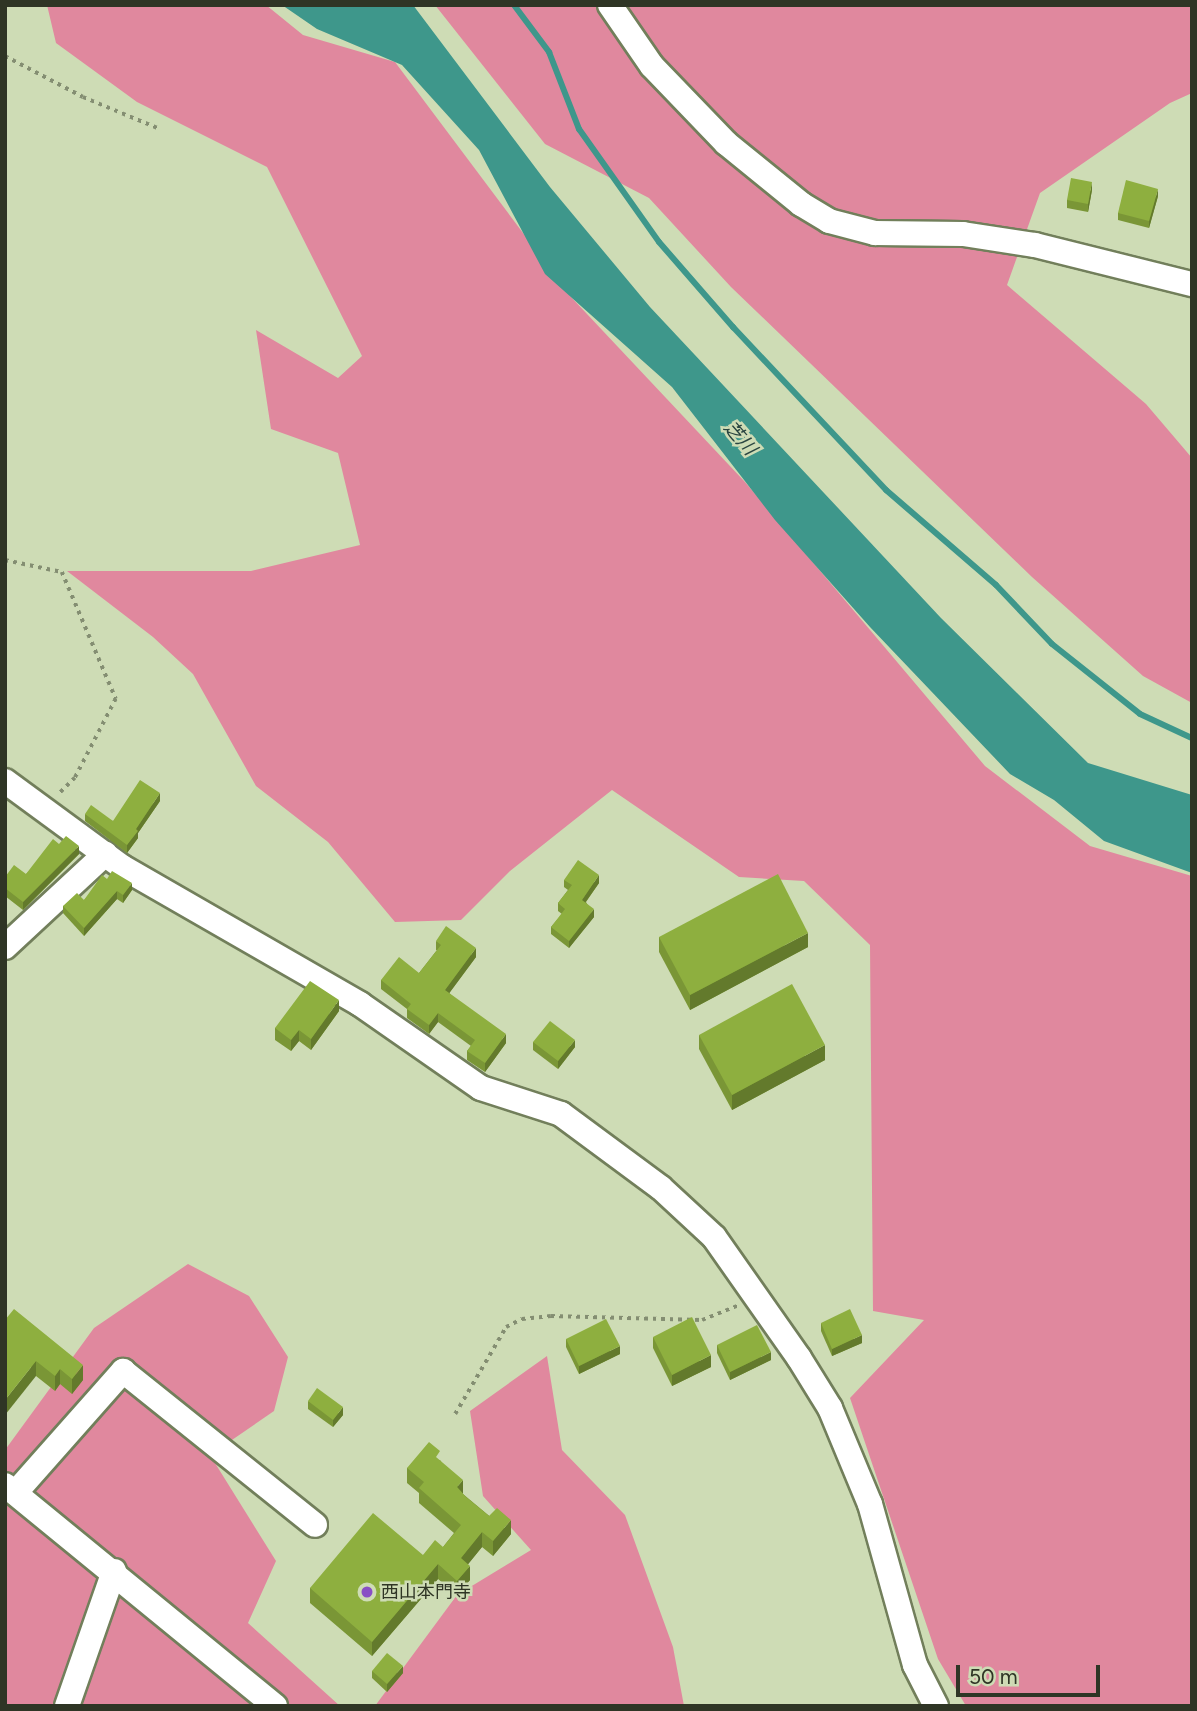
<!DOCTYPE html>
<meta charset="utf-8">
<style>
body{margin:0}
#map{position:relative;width:1197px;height:1711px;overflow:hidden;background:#cedcb5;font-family:Figtree,"Noto Sans JP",sans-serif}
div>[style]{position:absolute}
.green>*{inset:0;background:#e0889e}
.water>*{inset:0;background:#3e978b}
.stream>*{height:6px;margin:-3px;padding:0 3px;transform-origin:3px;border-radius:3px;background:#3e978b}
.path>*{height:3.5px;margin-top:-1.75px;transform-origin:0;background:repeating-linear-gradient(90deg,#848e72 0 3.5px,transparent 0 8.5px)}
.roads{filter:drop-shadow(2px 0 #727f5b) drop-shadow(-2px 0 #727f5b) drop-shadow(0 2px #727f5b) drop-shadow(0 -2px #727f5b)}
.minor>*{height:24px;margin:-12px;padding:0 12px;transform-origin:12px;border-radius:12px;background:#fff}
.wall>*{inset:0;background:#7a9636}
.shaded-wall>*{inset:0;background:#637a2c}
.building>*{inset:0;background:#8eaf3f}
.dots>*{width:19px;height:19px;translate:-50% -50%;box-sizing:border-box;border:4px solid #cedcb5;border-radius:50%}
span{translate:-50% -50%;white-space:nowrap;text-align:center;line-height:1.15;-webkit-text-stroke:5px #cedcb5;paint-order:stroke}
.poi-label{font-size:18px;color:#2f3525}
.left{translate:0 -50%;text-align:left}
.water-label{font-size:19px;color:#294541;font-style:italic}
.frame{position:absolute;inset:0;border:7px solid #2f3525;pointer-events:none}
.scale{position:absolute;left:956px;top:1665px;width:144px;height:32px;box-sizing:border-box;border:4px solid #2f3525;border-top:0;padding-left:9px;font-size:21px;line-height:24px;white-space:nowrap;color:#2f3525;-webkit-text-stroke:5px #cedcb5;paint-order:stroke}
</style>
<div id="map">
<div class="green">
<div style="clip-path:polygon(47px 5px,266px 5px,303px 35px,395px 62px,571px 297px,745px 482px,985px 766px,1090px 846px,1192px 876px,1192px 1706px,966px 1706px,938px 1659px,850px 1398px,924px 1320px,873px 1311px,870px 945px,804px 881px,739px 877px,612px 790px,510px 871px,461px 920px,395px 922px,328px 842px,256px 786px,193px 674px,153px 637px,67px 571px,251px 571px,360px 545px,338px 453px,271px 429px,256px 330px,338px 378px,362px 356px,267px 167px,137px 102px,56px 43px)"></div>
<div style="clip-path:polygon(435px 5px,1192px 5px,1192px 93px,1170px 103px,1040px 193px,1007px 285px,1146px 404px,1192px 458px,1192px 703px,1143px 676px,1032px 577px,731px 287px,649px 198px,545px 144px)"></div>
<div style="clip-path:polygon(188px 1264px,249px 1296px,288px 1357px,274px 1411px,210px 1455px,276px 1561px,248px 1623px,340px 1706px,5px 1706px,5px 1450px,94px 1328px)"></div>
<div style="clip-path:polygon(547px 1356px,562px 1450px,625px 1515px,673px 1647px,684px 1706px,375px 1706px,457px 1595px,531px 1550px,483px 1496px,470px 1411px)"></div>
</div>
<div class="water">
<div style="clip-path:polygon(282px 5px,413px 5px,550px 187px,650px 307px,941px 618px,1088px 763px,1192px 795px,1192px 873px,1104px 841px,1054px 800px,1010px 774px,870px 627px,775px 520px,672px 387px,545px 274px,479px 150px,402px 65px,317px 29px)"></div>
</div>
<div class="stream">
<div style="left:514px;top:5px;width:59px;rotate:53.3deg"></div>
<div style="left:549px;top:52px;width:83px;rotate:68.7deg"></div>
<div style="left:579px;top:129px;width:138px;rotate:54.7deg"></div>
<div style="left:659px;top:242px;width:113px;rotate:49deg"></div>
<div style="left:733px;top:327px;width:224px;rotate:46.8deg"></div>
<div style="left:886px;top:490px;width:145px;rotate:40.8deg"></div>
<div style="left:996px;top:585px;width:81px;rotate:46.5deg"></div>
<div style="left:1052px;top:644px;width:112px;rotate:38.5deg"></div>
<div style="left:1140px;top:714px;width:57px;rotate:24.8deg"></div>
</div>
<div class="path">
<div style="left:5px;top:56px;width:88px;rotate:27.7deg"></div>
<div style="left:83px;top:97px;width:83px;rotate:22.6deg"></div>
<div style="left:5px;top:560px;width:58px;rotate:11.9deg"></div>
<div style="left:62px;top:572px;width:138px;rotate:67deg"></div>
<div style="left:116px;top:699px;width:89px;rotate:117.4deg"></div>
<div style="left:75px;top:778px;width:23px;rotate:135deg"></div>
<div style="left:455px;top:1414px;width:101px;rotate:-59.6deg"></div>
<div style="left:506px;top:1327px;width:18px;rotate:-27deg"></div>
<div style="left:522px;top:1319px;width:29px;rotate:-6deg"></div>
<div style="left:551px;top:1316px;width:151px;rotate:1.5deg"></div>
<div style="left:702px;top:1320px;width:38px;rotate:-22deg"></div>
</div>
<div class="roads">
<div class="minor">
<div style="left:610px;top:5px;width:74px;rotate:55.5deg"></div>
<div style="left:652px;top:66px;width:107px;rotate:46.1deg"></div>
<div style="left:726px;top:143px;width:97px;rotate:39.1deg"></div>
<div style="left:801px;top:204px;width:33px;rotate:31deg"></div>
<div style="left:829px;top:221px;width:48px;rotate:14.6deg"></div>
<div style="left:875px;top:233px;width:88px;rotate:0.7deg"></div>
<div style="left:963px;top:234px;width:73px;rotate:8.7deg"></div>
<div style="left:1035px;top:245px;width:162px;rotate:14deg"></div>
<div style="left:5px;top:781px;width:145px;rotate:36.3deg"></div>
<div style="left:122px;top:867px;width:275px;rotate:29.9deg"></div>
<div style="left:360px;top:1004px;width:147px;rotate:34.8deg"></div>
<div style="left:481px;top:1088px;width:84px;rotate:18deg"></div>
<div style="left:561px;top:1114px;width:124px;rotate:36.5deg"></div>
<div style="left:661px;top:1188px;width:72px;rotate:42.8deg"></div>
<div style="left:714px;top:1237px;width:148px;rotate:54.9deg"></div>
<div style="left:799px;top:1358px;width:59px;rotate:58.2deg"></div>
<div style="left:830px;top:1408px;width:104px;rotate:67.4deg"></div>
<div style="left:870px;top:1504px;width:167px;rotate:74.4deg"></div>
<div style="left:915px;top:1665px;width:46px;rotate:62.9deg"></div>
<div style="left:5px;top:947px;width:137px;rotate:-42.9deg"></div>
<div style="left:5px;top:1485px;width:349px;rotate:39.3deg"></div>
<div style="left:16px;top:1492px;width:162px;rotate:-48.5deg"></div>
<div style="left:123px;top:1371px;width:246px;rotate:38.7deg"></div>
<div style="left:67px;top:1706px;width:143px;rotate:-70.8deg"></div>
</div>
</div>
<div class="wall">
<div style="clip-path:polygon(1092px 190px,1088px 212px,1067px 208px,1067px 200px)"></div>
<div style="clip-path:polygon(1158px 196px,1149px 228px,1118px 220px,1118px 213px)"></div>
<div style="clip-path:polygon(160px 801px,138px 833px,138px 838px,127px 853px,85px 821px,85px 814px,113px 821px)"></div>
<div style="clip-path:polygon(59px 844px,79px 854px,23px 910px,5px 896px,5px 877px,26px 874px)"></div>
<div style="clip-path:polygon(107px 879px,132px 890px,123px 903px,117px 899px,84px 936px,63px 913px,63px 906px,84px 900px)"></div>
<div style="clip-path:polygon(564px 880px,599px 883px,586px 902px,594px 917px,569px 948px,551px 934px,551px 927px,562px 914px,558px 911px,558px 903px,568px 890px,564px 887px)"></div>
<div style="clip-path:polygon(659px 937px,808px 947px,690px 1010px,659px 952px)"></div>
<div style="clip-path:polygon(436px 941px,476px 957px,449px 993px,506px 1043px,485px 1072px,467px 1060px,467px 1051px,471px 1046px,438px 1022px,429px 1034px,407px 1018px,407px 1009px,381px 989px,381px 980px,419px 973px,437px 950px,436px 950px)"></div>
<div style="clip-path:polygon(339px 1011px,311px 1050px,299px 1041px,291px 1051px,275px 1040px,275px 1028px)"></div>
<div style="clip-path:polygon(699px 1035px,825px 1060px,732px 1110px,699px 1049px)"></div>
<div style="clip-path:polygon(533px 1042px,575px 1047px,558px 1069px,533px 1050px)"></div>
<div style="clip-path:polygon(5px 1320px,83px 1380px,72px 1394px,60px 1384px,55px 1391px,36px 1376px)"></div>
<div style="clip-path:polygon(821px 1323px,862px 1343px,832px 1356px,821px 1331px)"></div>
<div style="clip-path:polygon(653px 1337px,711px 1367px,672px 1386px,653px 1348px)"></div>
<div style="clip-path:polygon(566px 1339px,620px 1354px,579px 1374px,566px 1347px)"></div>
<div style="clip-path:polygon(717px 1345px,771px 1360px,730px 1380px,717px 1353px)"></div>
<div style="clip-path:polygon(308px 1401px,343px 1415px,333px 1427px,308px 1409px)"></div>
<div style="clip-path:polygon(440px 1460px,463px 1494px,511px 1534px,493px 1556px,482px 1547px,468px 1564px,470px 1580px,457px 1595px,438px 1579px,372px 1656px,310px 1603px,310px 1588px,423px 1555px,443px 1547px,454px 1533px,419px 1503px,419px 1493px,407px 1483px,407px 1468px)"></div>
<div style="clip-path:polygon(372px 1671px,403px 1673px,387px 1692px,372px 1678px)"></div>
</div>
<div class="shaded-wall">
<div style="clip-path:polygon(1092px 182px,1092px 190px,1088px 212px,1088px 204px)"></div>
<div style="clip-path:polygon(1158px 189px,1158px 196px,1149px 228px,1149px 221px)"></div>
<div style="clip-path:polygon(160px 793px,160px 801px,138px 833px,138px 838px,127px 853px,127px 845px,136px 829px)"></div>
<div style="clip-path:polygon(79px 846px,79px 854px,23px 910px,23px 902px)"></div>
<div style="clip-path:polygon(599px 875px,599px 883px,582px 907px,582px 900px)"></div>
<div style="clip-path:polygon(132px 883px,132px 890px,123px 903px,123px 895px)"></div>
<div style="clip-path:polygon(117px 891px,117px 899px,84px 936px,84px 928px)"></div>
<div style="clip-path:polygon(594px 909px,594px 917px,569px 948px,569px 941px)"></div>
<div style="clip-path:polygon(808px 933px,808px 947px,690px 1010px,690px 995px)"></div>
<div style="clip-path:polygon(476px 948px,476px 957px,445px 999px,445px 990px)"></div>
<div style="clip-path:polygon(339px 1000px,339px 1011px,311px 1050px,311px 1039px)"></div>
<div style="clip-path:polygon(438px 1013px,438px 1022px,429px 1034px,429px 1025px)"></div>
<div style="clip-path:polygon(299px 1030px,299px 1041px,291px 1051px,291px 1040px)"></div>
<div style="clip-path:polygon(506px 1034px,506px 1043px,485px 1072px,485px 1063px)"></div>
<div style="clip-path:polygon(575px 1040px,575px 1047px,558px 1069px,558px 1061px)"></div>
<div style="clip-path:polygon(825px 1045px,825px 1060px,732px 1110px,732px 1095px)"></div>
<div style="clip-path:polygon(862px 1335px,862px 1343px,832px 1356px,832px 1349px)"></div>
<div style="clip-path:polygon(620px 1346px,620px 1354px,579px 1374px,579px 1366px)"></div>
<div style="clip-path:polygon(771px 1352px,771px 1360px,730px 1380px,730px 1372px)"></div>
<div style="clip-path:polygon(711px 1355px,711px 1367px,672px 1386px,672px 1375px)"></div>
<div style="clip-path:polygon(36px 1361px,36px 1376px,5px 1415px,5px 1400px)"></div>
<div style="clip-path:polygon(83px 1365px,83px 1380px,72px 1394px,72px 1379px)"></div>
<div style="clip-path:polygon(60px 1369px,60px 1384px,55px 1391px,55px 1376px)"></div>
<div style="clip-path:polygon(343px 1407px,343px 1415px,333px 1427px,333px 1420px)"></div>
<div style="clip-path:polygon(463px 1480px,463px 1494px,457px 1487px)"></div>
<div style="clip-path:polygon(511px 1520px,511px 1534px,493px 1556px,493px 1541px)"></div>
<div style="clip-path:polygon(482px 1532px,482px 1547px,461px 1573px,461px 1558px)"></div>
<div style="clip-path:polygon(438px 1564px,438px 1579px,372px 1656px,372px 1642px)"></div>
<div style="clip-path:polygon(470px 1566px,470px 1580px,457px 1595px,457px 1581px)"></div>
<div style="clip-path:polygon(403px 1666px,403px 1673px,387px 1692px,387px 1684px)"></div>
</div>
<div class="building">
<div style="clip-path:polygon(1071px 178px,1092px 182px,1088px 204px,1067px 200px)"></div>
<div style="clip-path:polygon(1126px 180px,1158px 189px,1149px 221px,1118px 213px)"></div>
<div style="clip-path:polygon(140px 780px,160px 793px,136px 829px,138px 831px,127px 845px,85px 814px,91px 805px,113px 821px)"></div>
<div style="clip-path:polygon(66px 836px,79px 846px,23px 902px,5px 888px,5px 877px,14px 865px,26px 874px,53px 839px,59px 844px)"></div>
<div style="clip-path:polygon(578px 860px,599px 875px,582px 900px,594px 909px,569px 941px,551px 927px,565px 909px,558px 903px,572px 885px,564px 880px)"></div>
<div style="clip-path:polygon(112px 871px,132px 883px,123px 895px,117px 891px,84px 928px,63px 906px,77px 893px,84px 900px,102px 875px,107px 879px)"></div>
<div style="clip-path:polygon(778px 874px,808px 933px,690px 995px,659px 937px)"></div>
<div style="clip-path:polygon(446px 926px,476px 948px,445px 990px,506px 1034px,485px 1063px,467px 1051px,475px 1040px,438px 1013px,429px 1025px,407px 1009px,411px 1004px,381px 980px,399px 957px,419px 973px,441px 945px,436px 941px)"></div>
<div style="clip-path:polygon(310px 981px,339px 1000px,311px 1039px,299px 1030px,291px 1040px,275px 1028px)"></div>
<div style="clip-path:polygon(792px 984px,825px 1045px,732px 1095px,699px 1035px)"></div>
<div style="clip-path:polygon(550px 1021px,575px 1040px,558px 1061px,533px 1042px)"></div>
<div style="clip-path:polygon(14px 1309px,83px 1365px,72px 1379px,60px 1369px,55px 1376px,36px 1361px,5px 1400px,5px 1320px)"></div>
<div style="clip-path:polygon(850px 1309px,862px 1335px,832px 1349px,821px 1323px)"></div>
<div style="clip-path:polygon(692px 1317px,711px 1355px,672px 1375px,653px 1337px)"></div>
<div style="clip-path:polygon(606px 1319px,620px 1346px,579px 1366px,566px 1339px)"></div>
<div style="clip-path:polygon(757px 1325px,771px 1352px,730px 1372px,717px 1345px)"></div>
<div style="clip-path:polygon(317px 1388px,343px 1407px,333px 1420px,308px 1401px)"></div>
<div style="clip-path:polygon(429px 1442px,440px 1451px,436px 1457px,463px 1480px,457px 1487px,466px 1497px,489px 1516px,497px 1508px,511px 1520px,493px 1541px,482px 1532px,461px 1558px,470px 1566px,457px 1581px,438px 1564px,372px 1642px,310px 1588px,373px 1513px,423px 1555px,435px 1540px,443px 1547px,461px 1525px,419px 1488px,424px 1482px,407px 1468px)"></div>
<div style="clip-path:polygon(387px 1653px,403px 1666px,387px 1684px,372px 1671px)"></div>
</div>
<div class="dots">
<div style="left:367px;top:1592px;background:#894fc5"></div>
</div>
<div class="poi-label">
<span class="left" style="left:381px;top:1592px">西山本門寺</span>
</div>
<div class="water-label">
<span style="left:740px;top:438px;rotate:49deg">芝川</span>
</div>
<div class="frame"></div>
<div class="scale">50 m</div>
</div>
